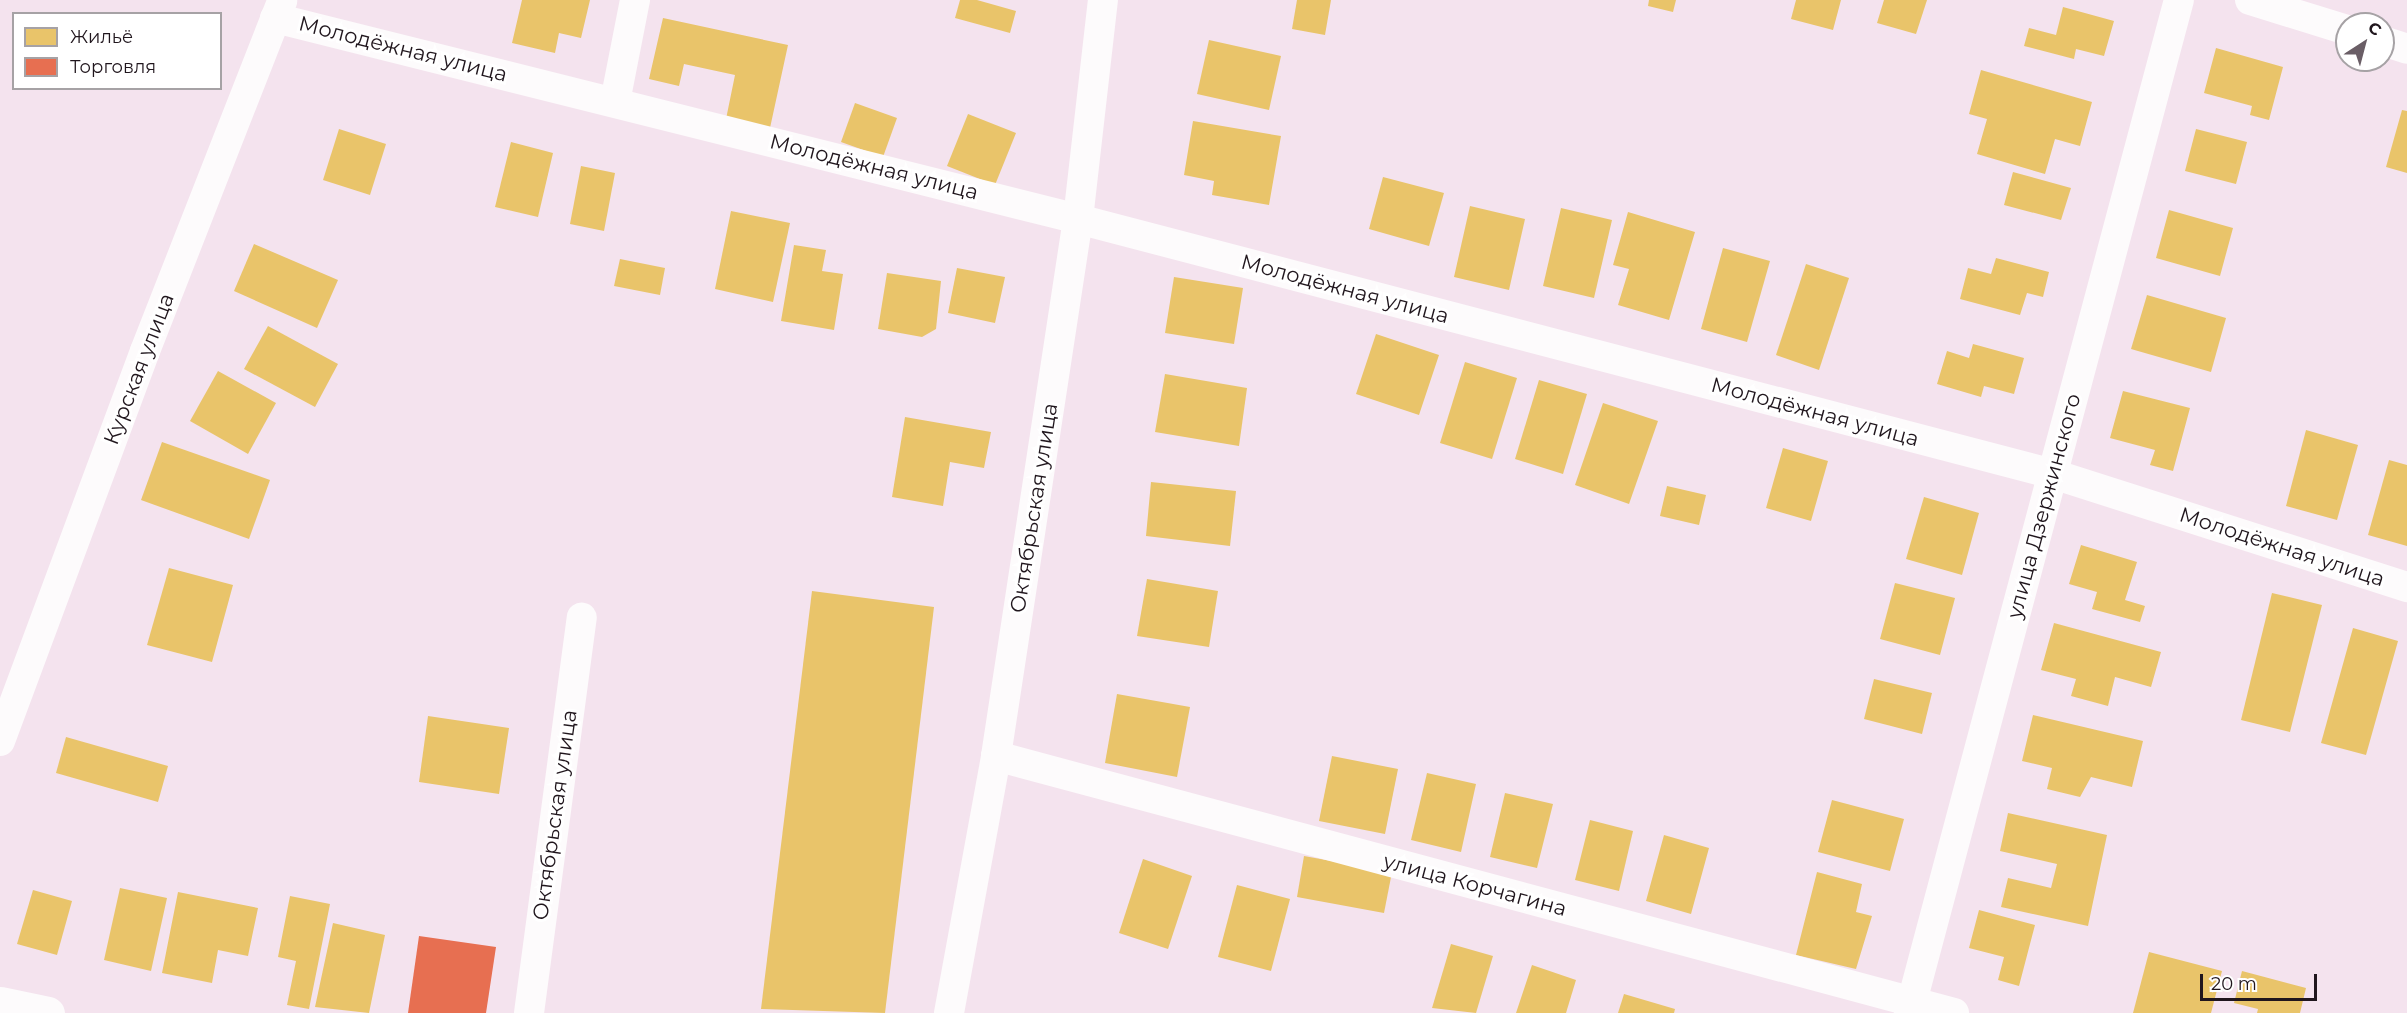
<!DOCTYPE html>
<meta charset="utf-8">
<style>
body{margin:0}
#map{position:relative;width:2407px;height:1013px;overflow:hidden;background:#f4e3ee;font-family:Montserrat,sans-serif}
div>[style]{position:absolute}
.homes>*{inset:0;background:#e9c46a}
.shops>*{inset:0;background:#e76f51}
.minor>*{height:30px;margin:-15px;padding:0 15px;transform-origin:15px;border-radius:15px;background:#fdfbfc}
.tertiary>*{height:33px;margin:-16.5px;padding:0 16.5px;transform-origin:16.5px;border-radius:16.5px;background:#fdfbfc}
span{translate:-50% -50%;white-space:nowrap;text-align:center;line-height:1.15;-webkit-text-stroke:6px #fff;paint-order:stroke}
.street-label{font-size:21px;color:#20161d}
.legend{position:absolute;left:12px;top:12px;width:210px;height:78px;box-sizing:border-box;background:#fff;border:2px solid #a6a2a5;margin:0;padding:8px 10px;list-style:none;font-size:18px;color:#20161d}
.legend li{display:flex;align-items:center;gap:12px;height:30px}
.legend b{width:30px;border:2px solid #a6a2a5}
.north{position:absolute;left:2335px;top:12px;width:60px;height:60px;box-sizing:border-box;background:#fff;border:2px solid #a6a2a5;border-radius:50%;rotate:36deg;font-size:16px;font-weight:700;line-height:24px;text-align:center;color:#20161d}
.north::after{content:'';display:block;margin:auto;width:21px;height:27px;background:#6a5e66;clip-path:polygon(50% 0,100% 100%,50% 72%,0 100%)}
.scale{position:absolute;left:2200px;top:974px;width:117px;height:27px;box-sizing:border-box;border:3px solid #20161d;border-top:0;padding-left:8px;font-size:18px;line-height:21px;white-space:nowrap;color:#20161d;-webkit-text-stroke:4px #fff;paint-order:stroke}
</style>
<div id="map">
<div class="homes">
<div style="clip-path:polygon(522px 0,590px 0,581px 38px,559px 33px,555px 53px,512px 43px)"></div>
<div style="clip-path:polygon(960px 0,977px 0,1016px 11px,1010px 33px,955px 18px)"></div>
<div style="clip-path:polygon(1297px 0,1331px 0,1325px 35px,1292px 29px)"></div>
<div style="clip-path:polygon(1649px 0,1676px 0,1673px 12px,1648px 6px)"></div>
<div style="clip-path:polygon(1796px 0,1841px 0,1833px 30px,1791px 19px)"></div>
<div style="clip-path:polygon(1884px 0,1927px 0,1916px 34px,1877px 23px)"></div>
<div style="clip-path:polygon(2063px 7px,2114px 21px,2104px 56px,2076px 49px,2074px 59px,2024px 46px,2029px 28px,2056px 35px)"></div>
<div style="clip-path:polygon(663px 18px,788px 45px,770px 128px,726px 119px,735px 75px,684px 64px,679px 86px,649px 79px)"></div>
<div style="clip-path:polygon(1209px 40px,1281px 56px,1269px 110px,1197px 94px)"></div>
<div style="clip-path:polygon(2216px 48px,2283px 67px,2269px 120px,2250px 115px,2252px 106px,2204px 93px)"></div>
<div style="clip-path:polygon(1981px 70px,2092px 102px,2080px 146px,2055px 139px,2045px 174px,1977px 154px,1987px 119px,1969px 114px)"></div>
<div style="clip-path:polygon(855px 103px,897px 118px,883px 157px,841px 142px)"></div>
<div style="clip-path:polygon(2402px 110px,2407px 111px,2407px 173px,2386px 167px)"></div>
<div style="clip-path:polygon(968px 114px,1016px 133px,995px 185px,947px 166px)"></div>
<div style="clip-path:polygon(1193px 121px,1281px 136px,1269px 205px,1212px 195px,1214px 181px,1184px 175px)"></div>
<div style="clip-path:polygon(339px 129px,386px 144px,370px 195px,323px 180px)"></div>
<div style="clip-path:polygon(2196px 129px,2247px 142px,2236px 184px,2185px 171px)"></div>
<div style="clip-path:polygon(511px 142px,553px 153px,538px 217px,495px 207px)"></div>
<div style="clip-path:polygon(581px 166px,615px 173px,604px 231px,570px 224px)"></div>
<div style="clip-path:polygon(2013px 172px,2071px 188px,2061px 220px,2004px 205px)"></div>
<div style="clip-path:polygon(1383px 177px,1444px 193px,1429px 246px,1369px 229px)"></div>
<div style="clip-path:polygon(1470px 206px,1525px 219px,1509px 290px,1454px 277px)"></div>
<div style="clip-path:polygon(1561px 208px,1612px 220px,1594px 298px,1543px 286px)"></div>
<div style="clip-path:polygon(2169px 210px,2233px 228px,2220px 276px,2156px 258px)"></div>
<div style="clip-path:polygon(731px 211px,790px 223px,773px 302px,715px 289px)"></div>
<div style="clip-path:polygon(1628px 212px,1695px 232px,1669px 320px,1618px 305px,1629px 269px,1613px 265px)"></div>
<div style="clip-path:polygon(254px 244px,338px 280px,317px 328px,234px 291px)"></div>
<div style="clip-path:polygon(794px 245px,826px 250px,822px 271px,843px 274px,834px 330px,781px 321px)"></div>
<div style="clip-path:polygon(1723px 248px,1770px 261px,1747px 342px,1701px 329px)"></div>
<div style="clip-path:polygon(1996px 258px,2049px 272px,2043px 297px,2027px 293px,2020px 315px,1960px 299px,1968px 268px,1991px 274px)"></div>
<div style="clip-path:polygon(620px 259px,665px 268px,660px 295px,614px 286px)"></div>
<div style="clip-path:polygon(1806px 264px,1849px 278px,1819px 370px,1776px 355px)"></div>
<div style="clip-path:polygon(957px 268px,1005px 277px,995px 323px,948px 313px)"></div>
<div style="clip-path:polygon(887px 273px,941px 281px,936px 329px,922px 337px,878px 329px)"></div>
<div style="clip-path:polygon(1174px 277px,1243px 288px,1234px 344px,1165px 333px)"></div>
<div style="clip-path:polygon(2147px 295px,2226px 318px,2211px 372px,2131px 349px)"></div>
<div style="clip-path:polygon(268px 326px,338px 364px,315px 407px,244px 369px)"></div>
<div style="clip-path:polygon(1376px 334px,1439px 355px,1419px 415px,1356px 394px)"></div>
<div style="clip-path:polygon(1973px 344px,2024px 358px,2014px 394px,1984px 386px,1981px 397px,1937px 384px,1947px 351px,1969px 358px)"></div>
<div style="clip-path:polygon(1465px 362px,1517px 378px,1492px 459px,1440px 443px)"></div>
<div style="clip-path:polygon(218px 371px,276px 403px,248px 454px,190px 421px)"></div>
<div style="clip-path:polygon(1165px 374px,1247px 388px,1239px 446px,1155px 432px)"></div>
<div style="clip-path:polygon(1539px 380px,1587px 394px,1563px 474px,1515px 459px)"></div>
<div style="clip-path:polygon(2123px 391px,2190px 408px,2173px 471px,2150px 465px,2155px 450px,2110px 438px)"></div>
<div style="clip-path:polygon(1603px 403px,1658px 421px,1629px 504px,1575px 485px)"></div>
<div style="clip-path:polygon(905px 417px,991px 432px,984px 468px,950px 462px,943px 506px,892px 497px)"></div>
<div style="clip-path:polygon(2306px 430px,2358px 445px,2337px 520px,2286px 506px)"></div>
<div style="clip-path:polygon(162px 442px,270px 480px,249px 539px,141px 500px)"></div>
<div style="clip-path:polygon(1783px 448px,1828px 461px,1811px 521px,1766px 508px)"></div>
<div style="clip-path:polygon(2389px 460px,2407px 465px,2407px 546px,2368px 535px)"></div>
<div style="clip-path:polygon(1151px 482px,1236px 491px,1230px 546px,1146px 536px)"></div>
<div style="clip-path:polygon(1667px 486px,1706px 495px,1699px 525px,1660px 516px)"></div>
<div style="clip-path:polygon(1924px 497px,1979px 513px,1962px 575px,1906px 559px)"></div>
<div style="clip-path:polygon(2081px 545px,2137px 562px,2125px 600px,2145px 606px,2140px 622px,2092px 609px,2097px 592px,2069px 584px)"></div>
<div style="clip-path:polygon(169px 568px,233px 585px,212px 662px,147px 645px)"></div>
<div style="clip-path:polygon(1147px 579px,1218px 591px,1209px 647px,1137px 636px)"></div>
<div style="clip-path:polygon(1895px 583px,1955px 598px,1940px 655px,1880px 639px)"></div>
<div style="clip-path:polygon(812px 591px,934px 607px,885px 1013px,761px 1009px)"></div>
<div style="clip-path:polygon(2272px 593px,2322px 605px,2290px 732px,2241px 720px)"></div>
<div style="clip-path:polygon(2054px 623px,2161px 652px,2151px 687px,2115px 677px,2108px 706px,2071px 696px,2076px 679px,2041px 670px)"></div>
<div style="clip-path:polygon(2353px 628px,2398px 641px,2366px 755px,2321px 743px)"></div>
<div style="clip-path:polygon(1874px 679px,1932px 693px,1922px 734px,1864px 719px)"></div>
<div style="clip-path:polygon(1117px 694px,1190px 707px,1177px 777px,1105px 763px)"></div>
<div style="clip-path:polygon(2033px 715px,2143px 741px,2132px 787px,2091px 777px,2080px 797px,2047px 789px,2052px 768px,2022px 761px)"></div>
<div style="clip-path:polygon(428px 716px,509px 728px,499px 794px,419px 782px)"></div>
<div style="clip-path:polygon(66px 737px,168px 766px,158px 802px,56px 773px)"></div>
<div style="clip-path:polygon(1332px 756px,1398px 769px,1385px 834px,1319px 821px)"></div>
<div style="clip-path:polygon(1427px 773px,1476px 784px,1461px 852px,1411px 840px)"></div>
<div style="clip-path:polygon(1505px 793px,1553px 804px,1537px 868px,1490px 857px)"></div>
<div style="clip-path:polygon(1832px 800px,1904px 819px,1890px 871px,1818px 852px)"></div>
<div style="clip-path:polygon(2008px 813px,2107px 835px,2088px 926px,2001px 907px,2008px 878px,2051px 888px,2057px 864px,2000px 851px)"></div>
<div style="clip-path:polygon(1590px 820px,1633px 831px,1619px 891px,1575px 880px)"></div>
<div style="clip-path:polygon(1664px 835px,1709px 848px,1691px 914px,1646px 901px)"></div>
<div style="clip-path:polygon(1304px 856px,1392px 872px,1384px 913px,1297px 897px)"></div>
<div style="clip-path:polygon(1143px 859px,1192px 876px,1168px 949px,1119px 933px)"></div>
<div style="clip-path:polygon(1817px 872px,1862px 884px,1856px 912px,1872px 916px,1856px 969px,1796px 955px)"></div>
<div style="clip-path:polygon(1237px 885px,1290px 899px,1271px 971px,1218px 957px)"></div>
<div style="clip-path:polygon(120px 888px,167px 898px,151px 971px,104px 960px)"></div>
<div style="clip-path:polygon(33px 890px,72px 901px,57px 955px,17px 944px)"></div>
<div style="clip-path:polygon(178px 892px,258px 908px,248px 956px,218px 950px,212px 983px,162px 973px)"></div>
<div style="clip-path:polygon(290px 896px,330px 904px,309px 1009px,287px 1005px,296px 961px,278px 957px)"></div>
<div style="clip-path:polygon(1979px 910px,2035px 925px,2019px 986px,1998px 980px,2004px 957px,1969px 948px)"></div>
<div style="clip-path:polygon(333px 923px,385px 935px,369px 1013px,315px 1007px)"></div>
<div style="clip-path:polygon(1451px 944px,1493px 956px,1476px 1013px,1432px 1008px)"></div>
<div style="clip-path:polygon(2149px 952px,2222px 971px,2211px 1013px,2133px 1013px)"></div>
<div style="clip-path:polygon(1532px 965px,1576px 980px,1566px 1013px,1516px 1013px)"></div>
<div style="clip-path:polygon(2242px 971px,2306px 988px,2300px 1013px,2257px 1013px,2258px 1009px,2234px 1003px)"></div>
<div style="clip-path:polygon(1624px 994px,1675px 1009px,1674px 1013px,1618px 1013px)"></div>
</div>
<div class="shops">
<div style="clip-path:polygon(419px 936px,496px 947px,486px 1013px,408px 1013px)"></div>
</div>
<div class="minor">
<div style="left:2250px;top:0;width:102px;rotate:17.2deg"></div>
<div style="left:275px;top:18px;width:828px;rotate:14.05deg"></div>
<div style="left:1078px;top:219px;width:1008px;rotate:14.66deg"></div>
<div style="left:2053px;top:474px;width:372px;rotate:17.7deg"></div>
<div style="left:2383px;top:41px;width:25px;rotate:18deg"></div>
<div style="left:615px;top:102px;width:104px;rotate:-78.9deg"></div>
<div style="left:0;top:741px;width:416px;rotate:-69.6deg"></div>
<div style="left:145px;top:351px;width:376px;rotate:-68.6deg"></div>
<div style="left:996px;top:756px;width:992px;rotate:15.02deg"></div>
<div style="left:529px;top:1013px;width:399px;rotate:-82.4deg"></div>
<div style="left:949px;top:1013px;width:261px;rotate:-79.6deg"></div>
<div style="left:996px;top:756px;width:543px;rotate:-81.32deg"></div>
<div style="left:1078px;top:219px;width:220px;rotate:-83.5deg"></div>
<div style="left:1909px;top:1013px;width:1048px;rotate:-75.08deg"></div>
</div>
<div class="tertiary">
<div style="left:0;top:1003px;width:49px;rotate:11.8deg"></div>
</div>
<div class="street-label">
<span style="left:403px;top:49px;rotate:14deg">Молодёжная улица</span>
<span style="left:874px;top:167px;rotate:14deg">Молодёжная улица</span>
<span style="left:1345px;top:289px;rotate:15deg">Молодёжная улица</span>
<span style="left:139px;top:369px;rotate:-69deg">Курская улица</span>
<span style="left:1815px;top:412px;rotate:15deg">Молодёжная улица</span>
<span style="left:2044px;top:506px;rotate:-75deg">улица Дзержинского</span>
<span style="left:1034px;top:508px;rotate:-81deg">Октябрьская улица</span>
<span style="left:2282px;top:547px;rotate:18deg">Молодёжная улица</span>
<span style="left:555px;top:815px;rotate:-82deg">Октябрьская улица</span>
<span style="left:1475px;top:885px;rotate:15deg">улица Корчагина</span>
</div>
<ul class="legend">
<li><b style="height:16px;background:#e9c46a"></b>Жильё</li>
<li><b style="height:16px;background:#e76f51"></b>Торговля</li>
</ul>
<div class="north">С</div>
<div class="scale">20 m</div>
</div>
